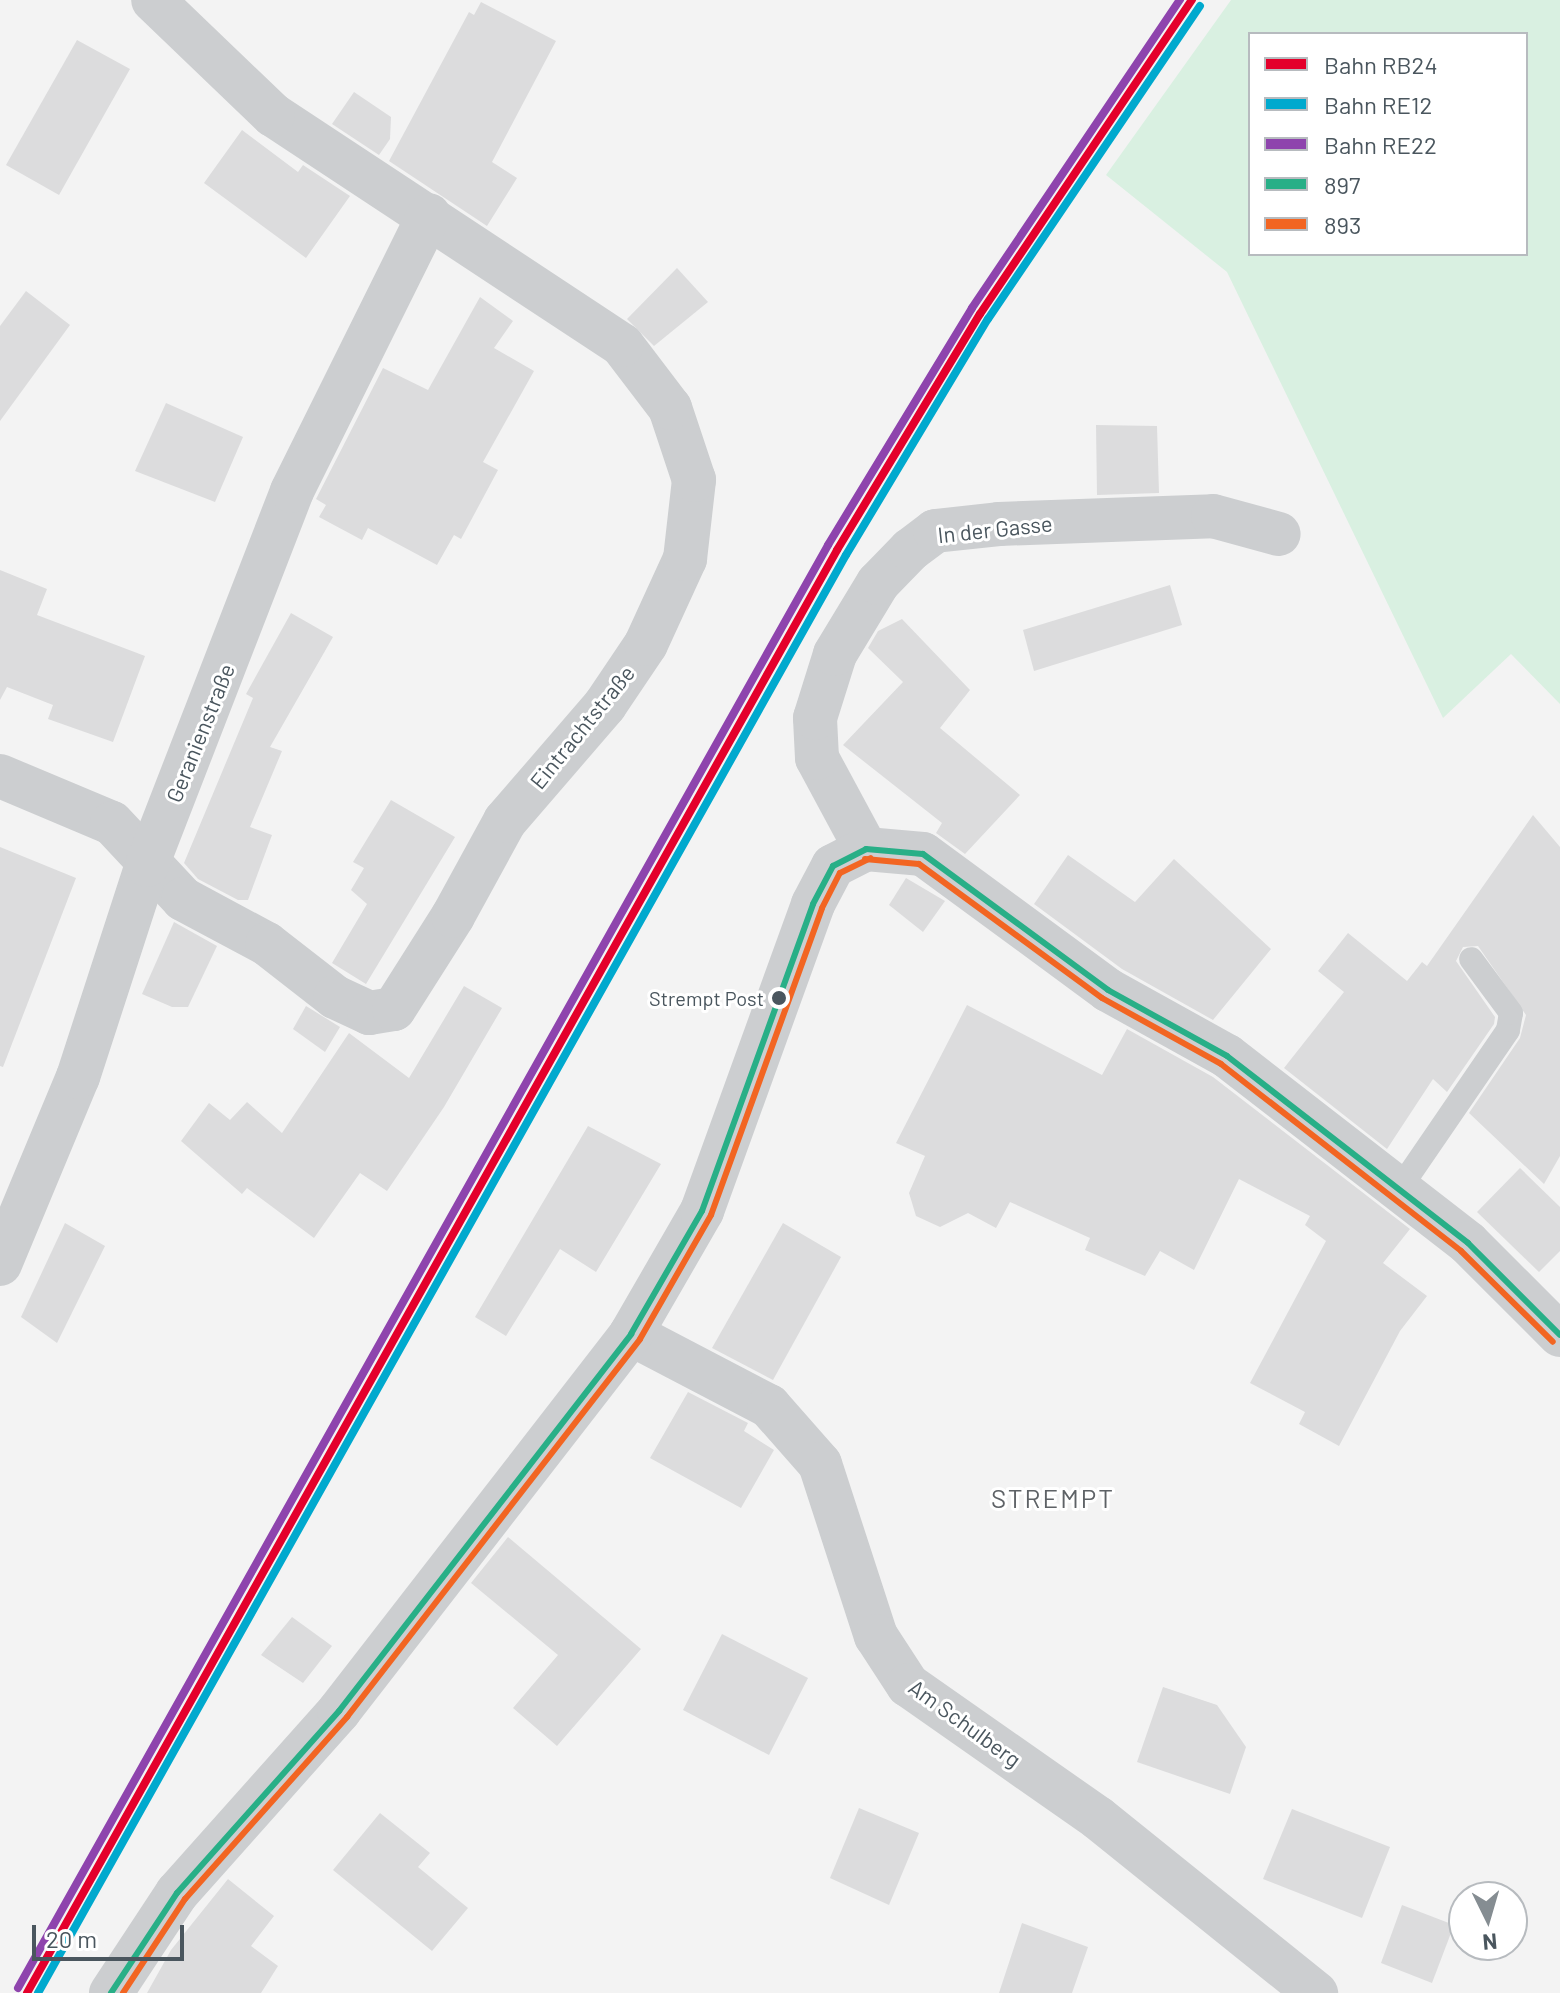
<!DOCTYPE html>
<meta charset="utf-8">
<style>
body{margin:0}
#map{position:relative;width:1560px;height:1993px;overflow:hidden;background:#f3f3f3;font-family:Barlow,sans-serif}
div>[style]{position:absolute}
.green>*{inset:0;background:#d9f0e1}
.building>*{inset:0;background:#dcdcdd}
.lane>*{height:24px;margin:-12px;padding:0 12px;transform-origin:12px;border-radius:12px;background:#ccced0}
.street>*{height:44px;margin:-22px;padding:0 22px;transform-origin:22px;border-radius:22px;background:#ccced0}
.bus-1>*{height:6px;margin:-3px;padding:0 3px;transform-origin:3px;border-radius:3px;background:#28af87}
.bus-2>*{height:6px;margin:-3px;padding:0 3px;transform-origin:3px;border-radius:3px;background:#f26522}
.rail-1>*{height:8px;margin:-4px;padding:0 4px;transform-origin:4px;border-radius:4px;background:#e4002b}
.rail-2>*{height:8px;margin:-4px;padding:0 4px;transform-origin:4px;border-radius:4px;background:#00a9ce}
.rail-3>*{height:8px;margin:-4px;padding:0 4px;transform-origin:4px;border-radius:4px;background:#8e44ad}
.dots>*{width:22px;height:22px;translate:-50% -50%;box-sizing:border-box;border:4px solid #fff;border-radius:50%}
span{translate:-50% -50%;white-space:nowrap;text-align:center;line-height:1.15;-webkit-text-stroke:6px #fff;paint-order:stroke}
.bus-label{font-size:20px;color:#4a565e}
.right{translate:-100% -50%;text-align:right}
.street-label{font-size:22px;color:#4a565e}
.quarter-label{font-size:26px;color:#5e6266;letter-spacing:2px}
.legend{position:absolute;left:1248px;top:32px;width:280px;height:224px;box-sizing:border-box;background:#fff;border:2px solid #b7bbbf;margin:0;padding:10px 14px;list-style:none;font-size:24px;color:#4a565e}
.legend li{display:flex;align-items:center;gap:16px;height:40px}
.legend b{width:40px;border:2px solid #b7bbbf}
.north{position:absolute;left:1448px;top:1881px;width:80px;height:80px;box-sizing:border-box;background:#fff;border:2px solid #b7bbbf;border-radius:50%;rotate:175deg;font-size:22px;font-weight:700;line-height:32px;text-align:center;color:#4a565e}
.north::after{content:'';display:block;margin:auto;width:28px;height:36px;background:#858d92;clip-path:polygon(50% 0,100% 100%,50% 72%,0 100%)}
.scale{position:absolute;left:32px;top:1925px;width:152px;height:36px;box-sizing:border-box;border:4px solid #4a565e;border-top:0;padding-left:10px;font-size:24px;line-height:28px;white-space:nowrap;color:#4a565e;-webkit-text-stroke:6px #fff;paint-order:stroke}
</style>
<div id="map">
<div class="green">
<div style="clip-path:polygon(evenodd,1231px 0,1560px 0,1560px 704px,1511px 654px,1443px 718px,1227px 272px,1106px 175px,1231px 0,1250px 34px,1526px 34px,1526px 254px,1250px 254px,1250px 34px)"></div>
</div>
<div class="building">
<div style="clip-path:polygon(481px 2px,556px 41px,492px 162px,517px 178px,487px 226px,389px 161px,469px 12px,474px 15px)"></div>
<div style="clip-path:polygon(77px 40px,130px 69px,59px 195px,6px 165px)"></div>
<div style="clip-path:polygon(354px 92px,391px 117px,390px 139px,379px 155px,332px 124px)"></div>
<div style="clip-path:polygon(242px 130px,298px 172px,303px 165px,350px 196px,306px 258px,204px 183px)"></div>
<div style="clip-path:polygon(677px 268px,708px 302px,654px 346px,627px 319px)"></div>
<div style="clip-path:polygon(26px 291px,70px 325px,0 421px,0 326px)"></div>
<div style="clip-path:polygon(480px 297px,513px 321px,494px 348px,534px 371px,483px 462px,498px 470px,461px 539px,454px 535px,437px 565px,368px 528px,362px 540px,319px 517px,326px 505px,316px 499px,383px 368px,428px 390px)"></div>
<div style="clip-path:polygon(166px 403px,243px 437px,215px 502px,135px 471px)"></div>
<div style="clip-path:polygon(1096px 425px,1157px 426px,1159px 493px,1097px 495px)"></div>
<div style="clip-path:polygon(0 570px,47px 589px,37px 615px,145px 656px,113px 742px,48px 719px,53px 705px,7px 687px,0 700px)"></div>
<div style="clip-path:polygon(1170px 585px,1182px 625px,1034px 671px,1023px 630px)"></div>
<div style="clip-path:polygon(291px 613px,333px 637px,270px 747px,282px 751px,250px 827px,272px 835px,248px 900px,238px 900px,198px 879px,184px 863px,253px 698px,246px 694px)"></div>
<div style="clip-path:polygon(902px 619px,970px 690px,940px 728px,1020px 795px,965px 854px,936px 833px,942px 823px,843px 745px,903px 682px,868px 648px,878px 631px)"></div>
<div style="clip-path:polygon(391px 800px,455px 837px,366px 984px,332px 963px,367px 904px,351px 890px,364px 868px,353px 862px)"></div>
<div style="clip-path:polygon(1533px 815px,1560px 847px,1560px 1156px,1544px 1184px,1469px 1113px,1520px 1038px,1526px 1015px,1478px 946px,1463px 947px,1456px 961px,1495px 1017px,1494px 1024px,1447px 1092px,1433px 1079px,1387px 1149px,1284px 1068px,1344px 992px,1318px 971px,1348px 933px,1407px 981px,1422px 962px,1427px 966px)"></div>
<div style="clip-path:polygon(0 847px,76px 878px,3px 1067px,0 1066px)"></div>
<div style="clip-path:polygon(1068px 855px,1135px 902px,1174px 859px,1271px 949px,1213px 1020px,1122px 969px,1034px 904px)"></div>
<div style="clip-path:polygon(906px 878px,945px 901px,923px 932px,889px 905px)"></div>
<div style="clip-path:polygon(174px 922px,217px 946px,188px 1007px,172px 1007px,142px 994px)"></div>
<div style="clip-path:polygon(464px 986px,502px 1008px,444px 1107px,387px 1191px,360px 1173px,314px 1238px,247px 1188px,242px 1194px,181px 1141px,209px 1103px,230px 1120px,247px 1102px,282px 1133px,349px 1033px,409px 1078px)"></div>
<div style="clip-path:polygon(967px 1005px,1102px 1075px,1127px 1029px,1213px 1077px,1410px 1229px,1383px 1263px,1427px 1296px,1400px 1331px,1339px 1446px,1299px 1424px,1305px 1412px,1250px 1383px,1326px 1241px,1305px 1225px,1310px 1216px,1239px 1179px,1194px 1270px,1160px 1251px,1145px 1276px,1085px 1250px,1090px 1238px,1010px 1202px,996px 1228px,968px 1213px,940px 1227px,916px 1216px,909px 1193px,925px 1156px,896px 1143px)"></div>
<div style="clip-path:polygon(306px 1006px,340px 1027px,325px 1052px,293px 1029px)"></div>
<div style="clip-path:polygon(588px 1126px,661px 1164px,596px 1272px,560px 1249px,506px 1336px,475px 1317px)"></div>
<div style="clip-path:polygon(1520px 1168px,1560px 1207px,1560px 1251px,1539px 1272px,1477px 1212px)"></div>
<div style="clip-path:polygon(65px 1223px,105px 1246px,57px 1343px,21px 1317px)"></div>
<div style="clip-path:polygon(783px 1223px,841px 1257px,773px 1380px,712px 1348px)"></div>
<div style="clip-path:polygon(688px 1392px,748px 1423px,744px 1431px,774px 1450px,741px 1508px,650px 1458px)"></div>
<div style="clip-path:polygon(508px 1537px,641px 1649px,557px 1746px,513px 1708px,558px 1655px,471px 1583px)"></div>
<div style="clip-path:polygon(292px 1617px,332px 1646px,303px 1683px,261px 1655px)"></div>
<div style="clip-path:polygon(722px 1634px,808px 1678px,769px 1755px,683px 1710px)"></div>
<div style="clip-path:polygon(1163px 1687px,1217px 1705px,1246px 1747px,1230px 1794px,1137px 1762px)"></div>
<div style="clip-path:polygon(859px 1808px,919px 1833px,889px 1905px,830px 1878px)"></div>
<div style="clip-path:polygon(1292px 1809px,1390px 1847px,1362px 1918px,1263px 1879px)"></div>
<div style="clip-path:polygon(380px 1813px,430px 1853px,418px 1867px,468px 1908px,432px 1951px,333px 1870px)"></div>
<div style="clip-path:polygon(228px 1879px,274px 1916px,251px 1946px,278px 1966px,261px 1993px,147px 1993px,171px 1950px)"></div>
<div style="clip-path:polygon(1402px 1905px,1454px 1925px,1432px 1983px,1381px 1963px)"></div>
<div style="clip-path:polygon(1022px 1923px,1088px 1947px,1072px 1993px,999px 1993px)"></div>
</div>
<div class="lane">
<div style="left:1400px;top:1188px;width:191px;rotate:-55.6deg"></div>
<div style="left:1508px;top:1030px;width:17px;rotate:-80deg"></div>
<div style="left:1511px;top:1013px;width:67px;rotate:-126.5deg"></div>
</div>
<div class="street">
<div style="left:0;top:776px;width:121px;rotate:22.8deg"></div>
<div style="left:112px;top:823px;width:104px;rotate:46.9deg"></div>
<div style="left:183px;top:899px;width:95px;rotate:28.2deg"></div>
<div style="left:267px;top:944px;width:86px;rotate:37.9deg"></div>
<div style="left:335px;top:997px;width:38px;rotate:25deg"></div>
<div style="left:369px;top:1013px;width:25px;rotate:-9deg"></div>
<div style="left:394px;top:1009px;width:110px;rotate:-57.6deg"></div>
<div style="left:453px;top:916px;width:108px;rotate:-61.3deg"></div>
<div style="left:505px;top:821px;width:153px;rotate:-49.2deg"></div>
<div style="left:605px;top:705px;width:73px;rotate:-56.1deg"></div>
<div style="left:646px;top:644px;width:94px;rotate:-65.4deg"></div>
<div style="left:685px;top:559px;width:80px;rotate:-83.5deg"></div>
<div style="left:694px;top:480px;width:76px;rotate:-108.4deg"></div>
<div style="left:670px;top:408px;width:79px;rotate:-127.3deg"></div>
<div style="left:622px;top:345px;width:418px;rotate:-146.6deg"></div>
<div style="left:273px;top:115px;width:166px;rotate:-136.2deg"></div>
<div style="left:866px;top:849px;width:57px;rotate:5deg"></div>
<div style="left:923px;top:854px;width:230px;rotate:36.3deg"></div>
<div style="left:1108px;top:990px;width:136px;rotate:29deg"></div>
<div style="left:1227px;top:1056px;width:305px;rotate:37.8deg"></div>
<div style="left:1468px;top:1243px;width:130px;rotate:45deg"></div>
<div style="left:866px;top:849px;width:103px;rotate:-118.3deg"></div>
<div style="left:817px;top:758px;width:40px;rotate:-92.9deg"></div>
<div style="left:815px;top:718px;width:67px;rotate:-72.6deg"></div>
<div style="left:835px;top:654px;width:83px;rotate:-58.8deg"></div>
<div style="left:878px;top:583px;width:46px;rotate:-45.9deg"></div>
<div style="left:910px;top:550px;width:31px;rotate:-37deg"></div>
<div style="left:935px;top:531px;width:64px;rotate:-6.2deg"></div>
<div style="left:999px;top:524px;width:214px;rotate:-2.1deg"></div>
<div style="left:1213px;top:516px;width:68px;rotate:15.3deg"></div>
<div style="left:0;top:1264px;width:203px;rotate:-67.4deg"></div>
<div style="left:78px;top:1077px;width:223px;rotate:-72deg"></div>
<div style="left:147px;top:865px;width:401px;rotate:-68.8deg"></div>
<div style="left:292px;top:491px;width:308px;rotate:-63.6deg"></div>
<div style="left:631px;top:1334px;width:156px;rotate:27.6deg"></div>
<div style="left:769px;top:1406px;width:77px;rotate:48.7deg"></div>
<div style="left:820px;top:1464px;width:181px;rotate:72deg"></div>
<div style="left:876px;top:1636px;width:59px;rotate:56.9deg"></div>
<div style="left:908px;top:1685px;width:232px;rotate:35deg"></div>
<div style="left:1098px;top:1818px;width:280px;rotate:38.8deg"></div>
<div style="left:111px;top:1993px;width:120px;rotate:-56.6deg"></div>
<div style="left:177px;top:1893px;width:244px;rotate:-48.3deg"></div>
<div style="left:339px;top:1711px;width:477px;rotate:-52.2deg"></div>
<div style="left:631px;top:1334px;width:142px;rotate:-60deg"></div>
<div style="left:702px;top:1211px;width:326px;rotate:-70.1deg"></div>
<div style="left:813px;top:904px;width:43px;rotate:-62.2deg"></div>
<div style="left:833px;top:866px;width:37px;rotate:-27deg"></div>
</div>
<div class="bus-1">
<div style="left:866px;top:849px;width:57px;rotate:5deg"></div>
<div style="left:923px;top:854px;width:230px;rotate:36.3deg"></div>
<div style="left:1108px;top:990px;width:136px;rotate:29deg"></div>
<div style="left:1227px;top:1056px;width:305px;rotate:37.8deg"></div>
<div style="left:1468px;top:1243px;width:130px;rotate:45deg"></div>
<div style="left:111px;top:1993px;width:120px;rotate:-56.6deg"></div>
<div style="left:177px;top:1893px;width:244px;rotate:-48.3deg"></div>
<div style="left:339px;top:1711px;width:477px;rotate:-52.2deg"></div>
<div style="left:631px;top:1334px;width:142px;rotate:-60deg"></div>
<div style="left:702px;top:1211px;width:326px;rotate:-70.1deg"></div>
<div style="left:813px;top:904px;width:43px;rotate:-62.2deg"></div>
<div style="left:833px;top:866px;width:37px;rotate:-27deg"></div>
</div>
<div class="bus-2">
<div style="left:865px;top:859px;width:54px;rotate:5.3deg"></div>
<div style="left:919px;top:864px;width:227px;rotate:36.2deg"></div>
<div style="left:1102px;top:998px;width:136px;rotate:29deg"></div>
<div style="left:1221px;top:1064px;width:304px;rotate:37.9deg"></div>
<div style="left:1461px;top:1251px;width:129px;rotate:44.7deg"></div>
<div style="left:123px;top:1993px;width:113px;rotate:-56.6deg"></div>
<div style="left:185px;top:1899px;width:244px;rotate:-48.3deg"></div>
<div style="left:347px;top:1717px;width:478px;rotate:-52.2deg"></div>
<div style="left:640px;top:1339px;width:143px;rotate:-60.2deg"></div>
<div style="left:711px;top:1215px;width:326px;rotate:-70.1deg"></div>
<div style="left:822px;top:908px;width:39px;rotate:-63deg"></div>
<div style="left:840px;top:873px;width:34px;rotate:-26deg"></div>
</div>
<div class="rail-1">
<div style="left:27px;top:1993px;width:1655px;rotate:-60.69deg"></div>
<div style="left:837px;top:550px;width:276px;rotate:-58.8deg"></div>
<div style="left:980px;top:314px;width:379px;rotate:-56deg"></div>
</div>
<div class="rail-2">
<div style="left:38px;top:1993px;width:1649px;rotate:-60.67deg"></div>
<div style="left:846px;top:555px;width:275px;rotate:-59deg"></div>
<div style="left:988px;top:319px;width:378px;rotate:-55.9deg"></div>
</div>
<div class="rail-3">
<div style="left:18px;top:1988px;width:1655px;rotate:-60.69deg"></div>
<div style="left:828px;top:545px;width:277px;rotate:-58.7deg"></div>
<div style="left:972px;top:308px;width:372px;rotate:-56deg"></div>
</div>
<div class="dots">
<div style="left:779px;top:998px;background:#4a565e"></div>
</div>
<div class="bus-label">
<span class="right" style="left:764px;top:998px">Strempt Post</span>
</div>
<div class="street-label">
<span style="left:995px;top:529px;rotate:-6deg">In der Gasse</span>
<span style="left:582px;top:727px;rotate:-51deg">Eintrachtstraße</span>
<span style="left:200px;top:733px;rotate:-68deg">Geranienstraße</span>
<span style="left:965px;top:1723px;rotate:36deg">Am Schulberg</span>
</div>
<div class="quarter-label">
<span style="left:1053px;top:1498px">STREMPT</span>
</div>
<ul class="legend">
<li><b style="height:10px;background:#e4002b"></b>Bahn RB24</li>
<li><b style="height:10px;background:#00a9ce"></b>Bahn RE12</li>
<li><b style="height:10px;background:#8e44ad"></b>Bahn RE22</li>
<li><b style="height:10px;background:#28af87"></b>897</li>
<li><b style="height:10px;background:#f26522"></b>893</li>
</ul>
<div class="north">N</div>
<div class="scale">20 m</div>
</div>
